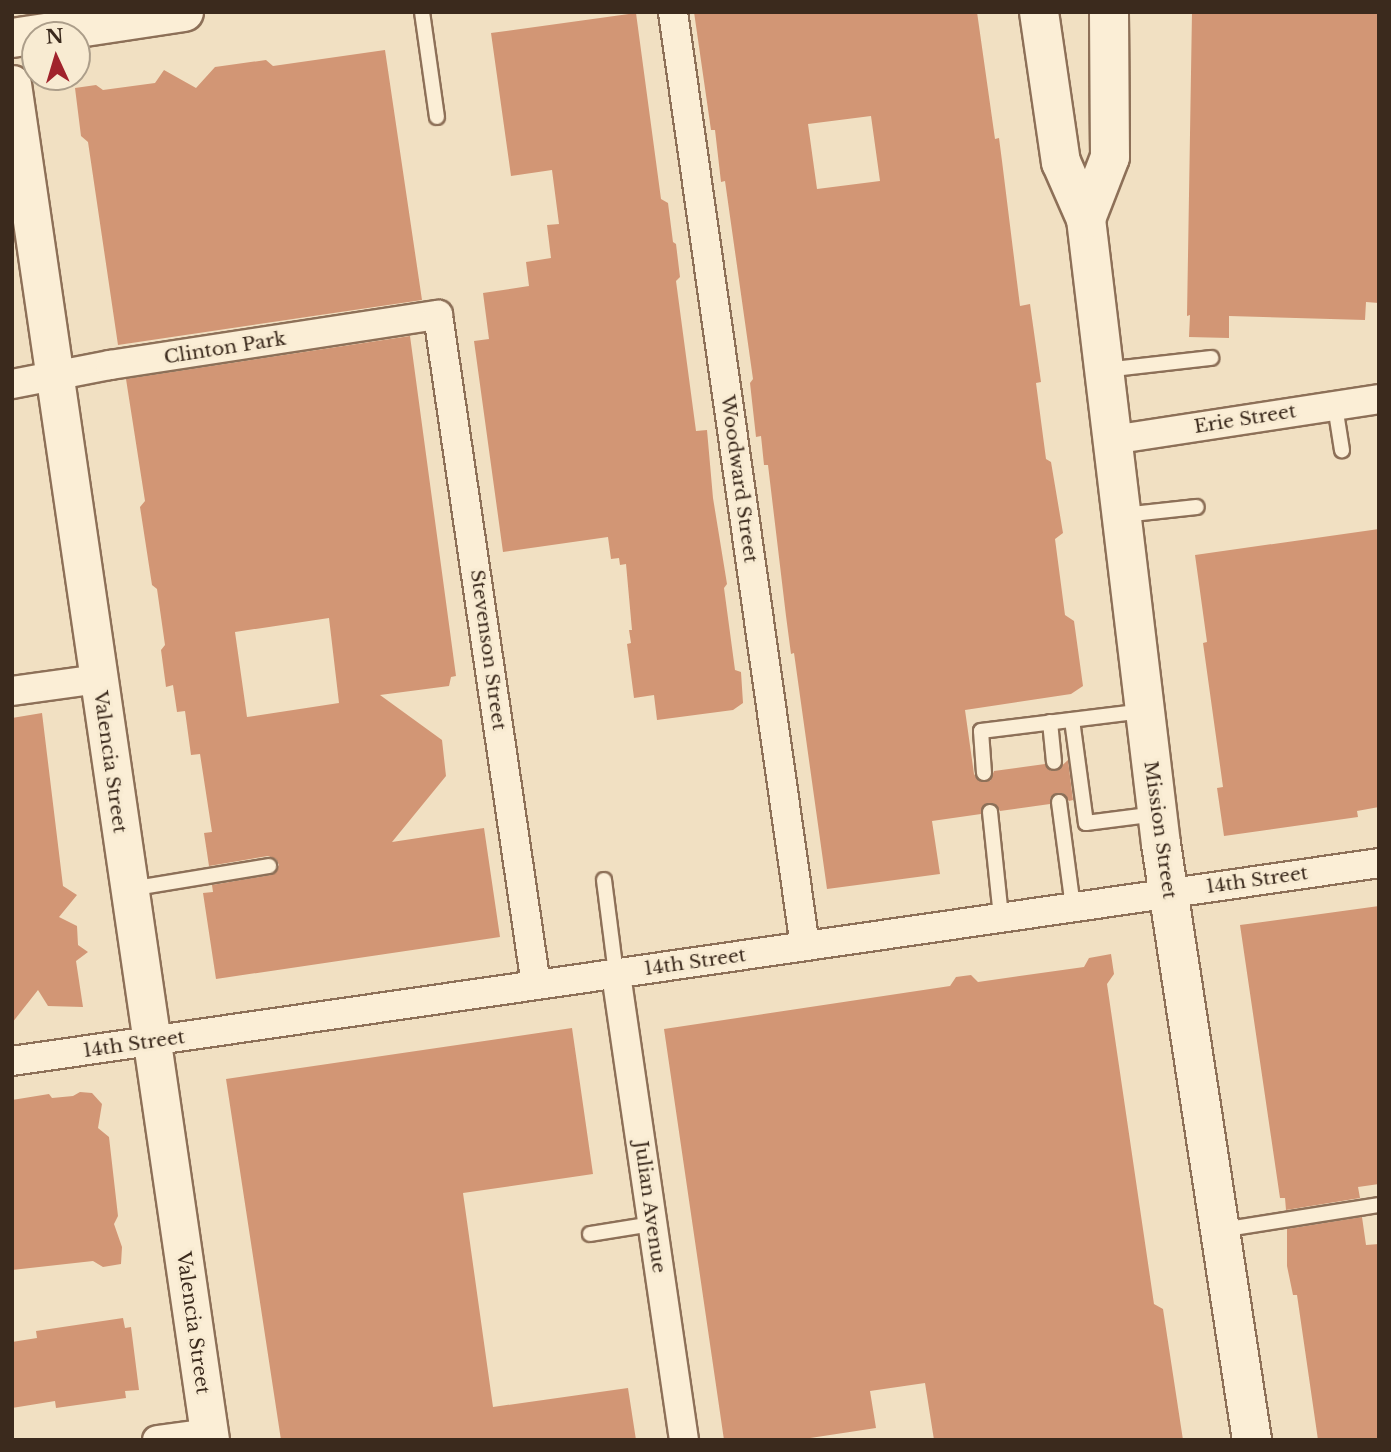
<!DOCTYPE html>
<style>
body{margin:0}
#map{position:relative;width:1391px;height:1452px;overflow:hidden;background:#f1e0c2;font-family:"Libre Baskerville",serif}
div>[style]{position:absolute}
.building>*{inset:0;background:#d29675}
.roads{filter:drop-shadow(2px 0 #8d7058) drop-shadow(-2px 0 #8d7058) drop-shadow(0 2px #8d7058) drop-shadow(0 -2px #8d7058)}
.service>*{height:14px;margin:-7px;padding:0 7px;transform-origin:7px;border-radius:7px;background:#fbeed6}
.minor>*{height:28px;margin:-14px;padding:0 14px;transform-origin:14px;border-radius:14px;background:#fbeed6}
.tertiary>*{height:37px;margin:-18.5px;padding:0 18.5px;transform-origin:18.5px;border-radius:18.5px;background:#fbeed6}
.secondary>*{height:38px;margin:-19px;padding:0 19px;transform-origin:19px;border-radius:19px;background:#fbeed6}
span{translate:-50% -50%;white-space:nowrap;text-align:center;line-height:1.15;-webkit-text-stroke:6px #f8ebd2;paint-order:stroke}
.street-label{font-size:19px;color:#3b2a1d}
.frame{position:absolute;inset:0;border:14px solid #3b2a1d;pointer-events:none}
.north{position:absolute;left:21px;top:21px;width:70px;height:70px;box-sizing:border-box;background:#f8ebd2;border:2px solid #ac9e8a;border-radius:50%;rotate:356deg;font-size:19px;font-weight:700;line-height:28px;text-align:center;color:#3b2a1d}
.north::after{content:'';display:block;margin:auto;width:24px;height:32px;background:#a0232c;clip-path:polygon(50% 0,100% 100%,50% 72%,0 100%)}
</style>
<div id="map">
<div class="building">
<div style="clip-path:polygon(evenodd,694px 12px,977px 12px,995px 139px,999px 138px,1002px 161px,1020px 306px,1030px 304px,1041px 382px,1036px 383px,1046px 459px,1051px 462px,1063px 533px,1055px 539px,1065px 615px,1074px 621px,1083px 686px,1071px 694px,965px 710px,974px 774px,979px 781px,990px 781px,994px 771px,1045px 764px,1049px 770px,1056px 771px,1068px 760px,1073px 800px,1069px 801px,1063px 793px,1057px 793px,1050px 798px,1050px 804px,1000px 811px,995px 804px,988px 803px,982px 808px,981px 814px,932px 821px,940px 874px,827px 889px,794px 653px,791px 654px,786px 616px,768px 465px,764px 465px,761px 436px,756px 437px,750px 383px,753px 379px,725px 181px,721px 182px,715px 130px,711px 130px,694px 12px,871px 116px,880px 181px,817px 189px,808px 124px,871px 116px)"></div>
<div style="clip-path:polygon(1192px 12px,1379px 12px,1379px 303px,1366px 302px,1365px 320px,1229px 316px,1229px 338px,1189px 337px,1190px 315px,1187px 316px)"></div>
<div style="clip-path:polygon(636px 13px,661px 199px,668px 203px,673px 242px,676px 244px,680px 277px,676px 281px,696px 431px,707px 430px,713px 498px,727px 584px,724px 588px,735px 670px,741px 672px,743px 703px,733px 710px,657px 720px,654px 695px,634px 698px,627px 644px,631px 643px,629px 630px,632px 630px,626px 564px,620px 565px,619px 558px,611px 559px,608px 537px,503px 552px,474px 341px,489px 339px,483px 293px,529px 286px,526px 262px,551px 258px,547px 225px,559px 224px,552px 170px,511px 176px,491px 33px)"></div>
<div style="clip-path:polygon(385px 50px,422px 300px,118px 345px,88px 142px,81px 136px,75px 88px,96px 85px,103px 90px,155px 83px,164px 70px,196px 88px,215px 67px,266px 60px,273px 66px)"></div>
<div style="clip-path:polygon(evenodd,410px 336px,456px 676px,451px 677px,449px 686px,380px 695px,442px 740px,446px 776px,392px 842px,484px 828px,500px 937px,216px 979px,203px 893px,213px 892px,212px 885px,271px 875px,279px 865px,276px 859px,268px 856px,209px 866px,204px 833px,212px 832px,200px 754px,191px 755px,185px 711px,177px 712px,173px 685px,166px 687px,161px 650px,165px 645px,157px 589px,152px 585px,140px 507px,145px 501px,126px 379px,410px 336px,329px 618px,339px 703px,247px 717px,235px 632px,329px 618px)"></div>
<div style="clip-path:polygon(1379px 529px,1379px 807px,1357px 811px,1358px 817px,1224px 836px,1217px 788px,1223px 787px,1203px 643px,1207px 642px,1195px 555px)"></div>
<div style="clip-path:polygon(42px 713px,63px 886px,77px 895px,59px 917px,77px 926px,78px 945px,88px 952px,76px 961px,83px 1007px,48px 1006px,38px 990px,12px 1023px,12px 718px)"></div>
<div style="clip-path:polygon(1379px 906px,1379px 1184px,1358px 1187px,1360px 1198px,1286px 1210px,1285px 1198px,1280px 1198px,1240px 925px)"></div>
<div style="clip-path:polygon(1111px 954px,1114px 974px,1107px 984px,1154px 1304px,1163px 1309px,1183px 1440px,934px 1440px,925px 1383px,870px 1391px,876px 1428px,797px 1440px,724px 1440px,664px 1029px,950px 986px,956px 977px,971px 975px,978px 982px,1084px 967px,1089px 958px)"></div>
<div style="clip-path:polygon(572px 1028px,593px 1174px,463px 1193px,493px 1407px,628px 1388px,636px 1440px,281px 1440px,226px 1079px)"></div>
<div style="clip-path:polygon(80px 1092px,92px 1093px,102px 1104px,98px 1128px,109px 1137px,118px 1216px,114px 1224px,122px 1247px,121px 1264px,103px 1267px,93px 1261px,12px 1270px,12px 1100px,49px 1094px,52px 1098px,73px 1096px)"></div>
<div style="clip-path:polygon(1362px 1217px,1366px 1245px,1379px 1244px,1379px 1440px,1318px 1440px,1297px 1295px,1293px 1295px,1287px 1266px,1287px 1229px)"></div>
<div style="clip-path:polygon(123px 1318px,125px 1328px,131px 1327px,139px 1390px,125px 1391px,126px 1398px,56px 1408px,55px 1401px,12px 1408px,12px 1342px,37px 1338px,36px 1331px)"></div>
</div>
<div class="roads">
<div class="service">
<div style="left:422px;top:12px;width:106px;rotate:81.9deg"></div>
<div style="left:1105px;top:370px;width:107px;rotate:-6.5deg"></div>
<div style="left:1335px;top:406px;width:45px;rotate:81deg"></div>
<div style="left:1123px;top:515px;width:74px;rotate:-6.2deg"></div>
<div style="left:1072px;top:720px;width:104px;rotate:82.3deg"></div>
<div style="left:1086px;top:823px;width:71px;rotate:-7.3deg"></div>
<div style="left:1050px;top:722px;width:40px;rotate:84.3deg"></div>
<div style="left:984px;top:773px;width:42px;rotate:-94.1deg"></div>
<div style="left:981px;top:731px;width:163px;rotate:-7deg"></div>
<div style="left:1059px;top:802px;width:106px;rotate:82.4deg"></div>
<div style="left:990px;top:812px;width:106px;rotate:84deg"></div>
<div style="left:604px;top:880px;width:95px;rotate:82.7deg"></div>
<div style="left:130px;top:889px;width:141px;rotate:-9.4deg"></div>
<div style="left:1221px;top:1230px;width:160px;rotate:-9deg"></div>
<div style="left:590px;top:1234px;width:63px;rotate:-9.2deg"></div>
</div>
<div class="minor">
<div style="left:673px;top:12px;width:943px;rotate:81.96deg"></div>
<div style="left:12px;top:384px;width:100px;rotate:-11deg"></div>
<div style="left:110px;top:365px;width:332px;rotate:-8.7deg"></div>
<div style="left:438px;top:315px;width:677px;rotate:81.68deg"></div>
<div style="left:1112px;top:440px;width:270px;rotate:-8.7deg"></div>
<div style="left:12px;top:691px;width:87px;rotate:-7.9deg"></div>
<div style="left:616px;top:974px;width:471px;rotate:81.7deg"></div>
<div style="left:12px;top:1061px;width:1381px;rotate:-8.24deg"></div>
<div style="left:157px;top:1440px;width:52px;rotate:-7.7deg"></div>
</div>
<div class="tertiary">
<div style="left:12px;top:84px;width:1370px;rotate:81.69deg"></div>
</div>
<div class="secondary">
<div style="left:1039px;top:12px;width:152px;rotate:81.7deg"></div>
<div style="left:1061px;top:162px;width:62px;rotate:66.3deg"></div>
<div style="left:1086px;top:219px;width:629px;rotate:83.16deg"></div>
<div style="left:1161px;top:844px;width:603px;rotate:81.32deg"></div>
<div style="left:12px;top:38px;width:174px;rotate:-8.6deg"></div>
<div style="left:1086px;top:219px;width:66px;rotate:-68.8deg"></div>
<div style="left:1110px;top:157px;width:145px;rotate:-90.4deg"></div>
</div>
</div>
<div class="street-label">
<span style="left:225px;top:348px;rotate:-9deg">Clinton Park</span>
<span style="left:1245px;top:419px;rotate:-9deg">Erie Street</span>
<span style="left:739px;top:479px;rotate:82deg">Woodward Street</span>
<span style="left:488px;top:650px;rotate:82deg">Stevenson Street</span>
<span style="left:110px;top:762px;rotate:82deg">Valencia Street</span>
<span style="left:1160px;top:830px;rotate:82deg">Mission Street</span>
<span style="left:1257px;top:880px;rotate:-8deg">14th Street</span>
<span style="left:695px;top:962px;rotate:-8deg">14th Street</span>
<span style="left:134px;top:1044px;rotate:-8deg">14th Street</span>
<span style="left:650px;top:1207px;rotate:82deg">Julian Avenue</span>
<span style="left:193px;top:1323px;rotate:82deg">Valencia Street</span>
</div>
<div class="frame"></div>
<div class="north">N</div>
</div>
